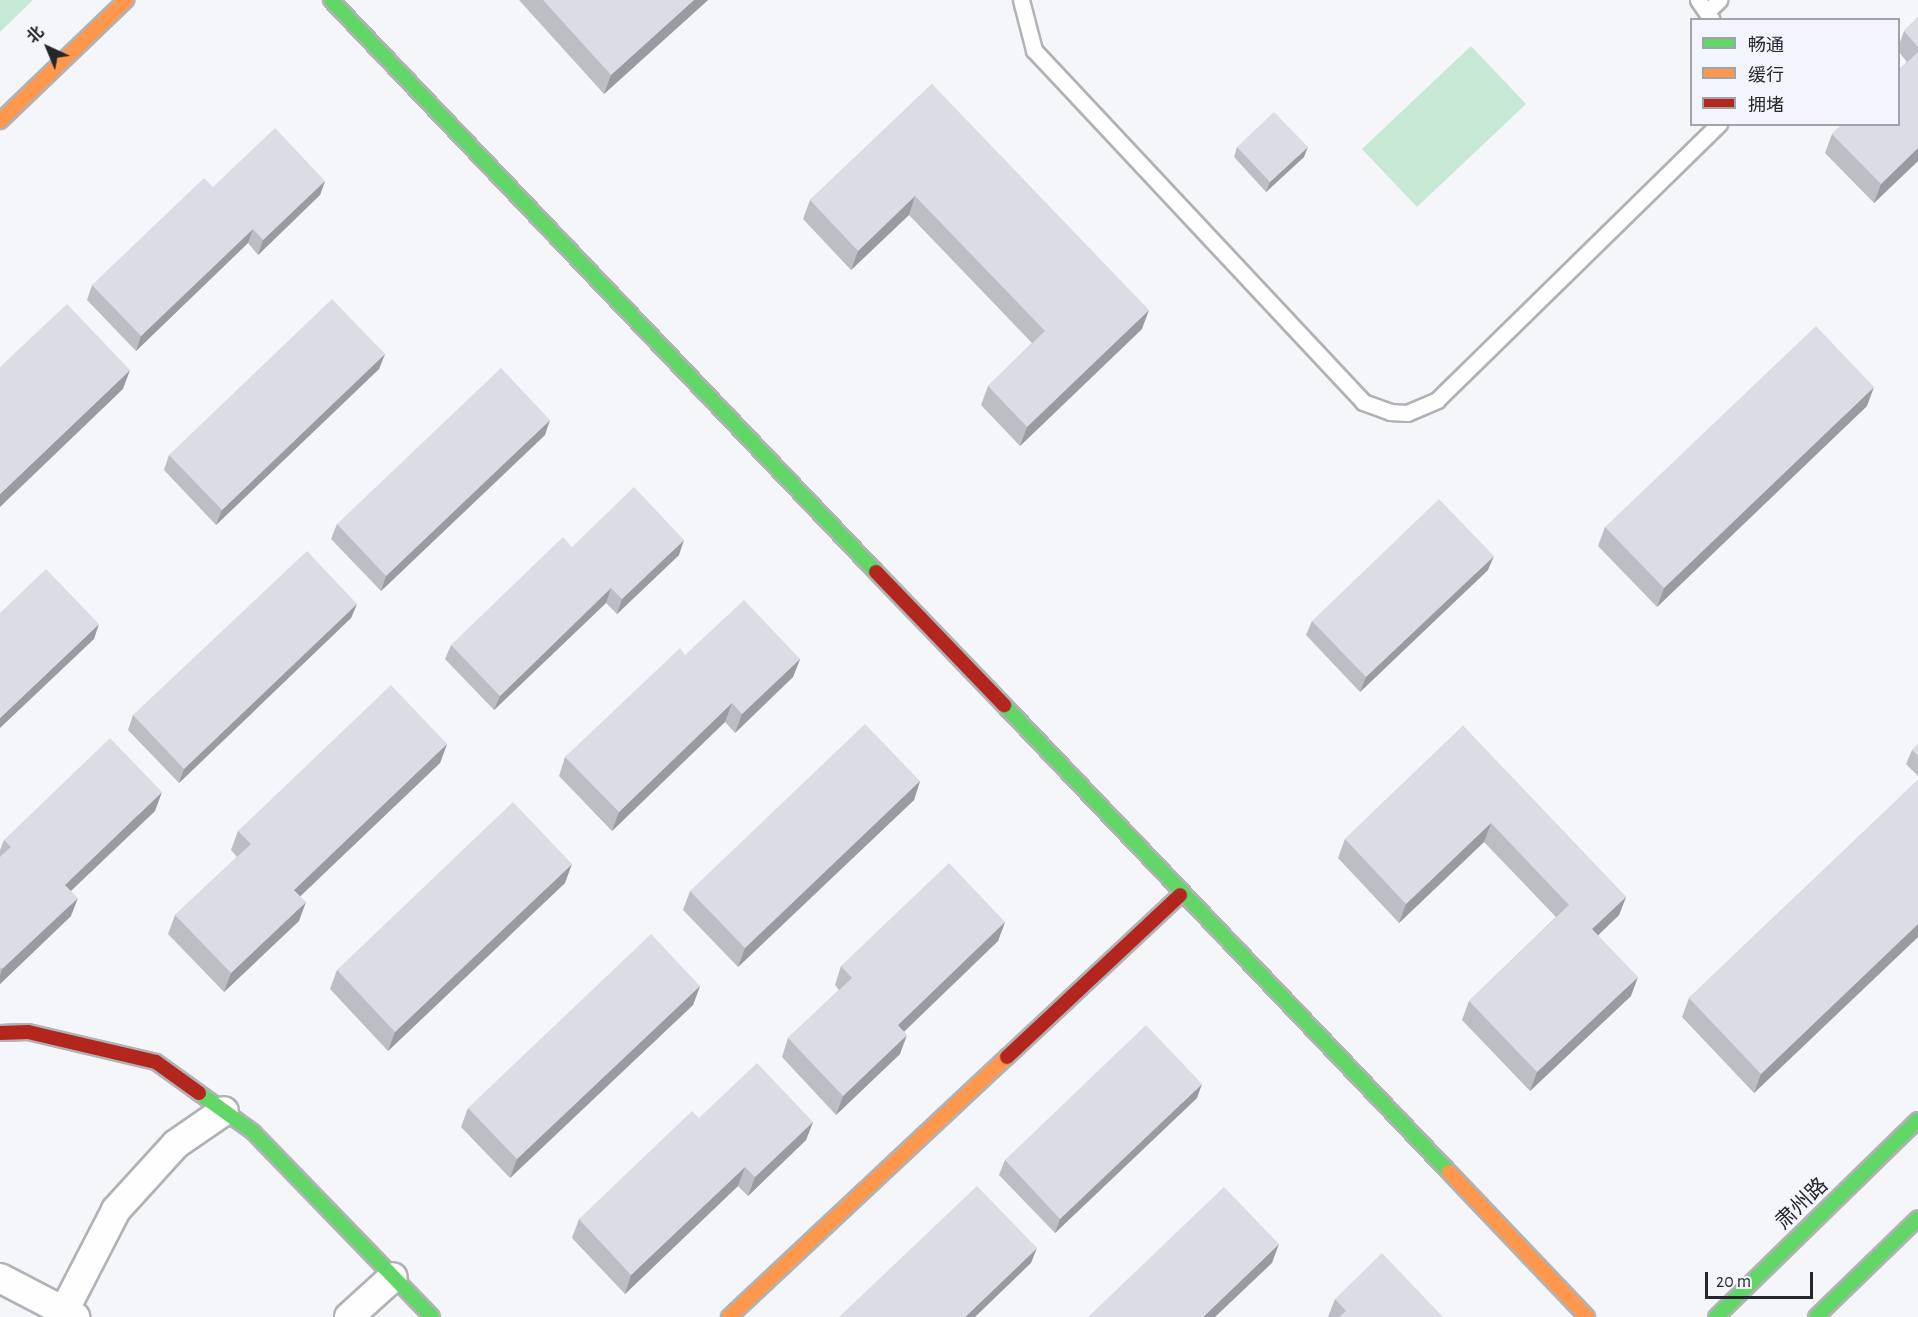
<!DOCTYPE html>
<meta charset="utf-8">
<style>
body{margin:0}
#map{position:relative;width:1918px;height:1317px;overflow:hidden;background:#f5f6fa;font-family:"Alegreya Sans","Noto Sans SC",sans-serif}
div>[style]{position:absolute}
.green>*{inset:0;background:#c7e8d4}
.roads{filter:drop-shadow(2px 0 #b1b2b5) drop-shadow(-2px 0 #b1b2b5) drop-shadow(0 2px #b1b2b5) drop-shadow(0 -2px #b1b2b5)}
.lane>*{height:15px;margin:-7.5px;padding:0 7.5px;transform-origin:7.5px;border-radius:7.5px;background:#fefefe}
.street>*{height:28px;margin:-14px;padding:0 14px;transform-origin:14px;border-radius:14px;background:#fefefe}
.fast>*{height:14px;margin:-7px;padding:0 7px;transform-origin:7px;border-radius:7px;background:#63d668}
.slow>*{height:14px;margin:-7px;padding:0 7px;transform-origin:7px;border-radius:7px;background:#ff974d}
.jam>*{height:14px;margin:-7px;padding:0 7px;transform-origin:7px;border-radius:7px;background:#b3261e}
.wall>*{inset:0;background:#bcbec4}
.shaded-wall>*{inset:0;background:#999ba0}
.building>*{inset:0;background:#dbdde4}
span{translate:-50% -50%;white-space:nowrap;text-align:center;line-height:1.15;-webkit-text-stroke:4.5px #f2f5fd;paint-order:stroke}
.street-label{font-size:21px;color:#26272b}
.legend{position:absolute;left:1690px;top:18px;width:210px;height:108px;box-sizing:border-box;background:#f2f5fd;border:2px solid #a0a3a9;margin:0;padding:8px 10px;list-style:none;font-size:18px;color:#26272b}
.legend li{display:flex;align-items:center;gap:12px;height:30px}
.legend b{width:30px;border:2px solid #a0a3a9}
.north{position:absolute;left:18px;top:18px;width:60px;height:60px;-webkit-text-stroke:4px #f2f5fd;paint-order:stroke;rotate:316deg;font-size:16px;font-weight:700;line-height:24px;text-align:center;color:#26272b}
.north::after{content:'';display:block;margin:auto;width:21px;height:27px;background:#26272b;clip-path:polygon(50% 0,100% 100%,50% 72%,0 100%)}
.scale{position:absolute;left:1705px;top:1272px;width:108px;height:27px;box-sizing:border-box;border:3px solid #26272b;border-top:0;padding-left:8px;font-size:18px;line-height:21px;white-space:nowrap;color:#26272b;-webkit-text-stroke:4px #f2f5fd;paint-order:stroke}
</style>
<div id="map">
<div class="green">
<div style="clip-path:polygon(0 0,33px 0,0 32px)"></div>
<div style="clip-path:polygon(1471px 46px,1526px 104px,1417px 207px,1362px 149px)"></div>
</div>
<div class="roads">
<div class="lane">
<div style="left:1021px;top:0;width:52px;rotate:75.4deg"></div>
<div style="left:1034px;top:50px;width:482px;rotate:46.9deg"></div>
<div style="left:1363px;top:402px;width:29px;rotate:20deg"></div>
<div style="left:1390px;top:412px;width:17px;rotate:3deg"></div>
<div style="left:1407px;top:413px;width:33px;rotate:-23deg"></div>
<div style="left:1437px;top:400px;width:395px;rotate:-44.4deg"></div>
<div style="left:1698px;top:0;width:24px;rotate:55deg"></div>
<div style="left:1708px;top:11px;width:16px;rotate:-45deg"></div>
</div>
<div class="street">
<div style="left:0;top:1278px;width:85px;rotate:27.5deg"></div>
<div style="left:65px;top:1309px;width:111px;rotate:-62.7deg"></div>
<div style="left:116px;top:1210px;width:89px;rotate:-47.7deg"></div>
<div style="left:176px;top:1144px;width:58px;rotate:-34.5deg"></div>
<div style="left:349px;top:1317px;width:59px;rotate:-42.3deg"></div>
</div>
<div class="fast">
<div style="left:331px;top:0;width:790px;rotate:46.38deg"></div>
<div style="left:1004px;top:705px;width:645px;rotate:46.38deg"></div>
<div style="left:199px;top:1093px;width:67px;rotate:35.8deg"></div>
<div style="left:253px;top:1132px;width:257px;rotate:45.9deg"></div>
<div style="left:1716px;top:1317px;width:282px;rotate:-44.3deg"></div>
<div style="left:1816px;top:1317px;width:142px;rotate:-44.1deg"></div>
</div>
<div class="slow">
<div style="left:0;top:121px;width:175px;rotate:-43.8deg"></div>
<div style="left:1449px;top:1172px;width:200px;rotate:46.4deg"></div>
<div style="left:729px;top:1317px;width:381px;rotate:-43.1deg"></div>
</div>
<div class="jam">
<div style="left:876px;top:572px;width:185px;rotate:46.1deg"></div>
<div style="left:0;top:1033px;width:28px;rotate:-2deg"></div>
<div style="left:28px;top:1032px;width:131px;rotate:13.2deg"></div>
<div style="left:156px;top:1062px;width:53px;rotate:35.8deg"></div>
<div style="left:1007px;top:1057px;width:237px;rotate:-43.1deg"></div>
</div>
</div>
<div class="wall">
<div style="clip-path:polygon(519px 0,708px 0,604px 94px)"></div>
<div style="clip-path:polygon(1918px 17px,1918px 161px,1874px 203px,1825px 153px,1832px 134px,1907px 62px,1899px 52px,1899px 45px,1904px 31px)"></div>
<div style="clip-path:polygon(932px 84px,1142px 329px,1020px 446px,981px 405px,988px 386px,1032px 343px,909px 215px,851px 270px,803px 219px,810px 200px)"></div>
<div style="clip-path:polygon(1237px 147px,1304px 157px,1266px 192px,1234px 157px)"></div>
<div style="clip-path:polygon(325px 181px,320px 195px,258px 255px,248px 243px,136px 351px,87px 300px,92px 285px,213px 187px)"></div>
<div style="clip-path:polygon(385px 354px,379px 369px,216px 525px,164px 470px,169px 455px)"></div>
<div style="clip-path:polygon(1867px 406px,1657px 607px,1598px 546px,1605px 527px)"></div>
<div style="clip-path:polygon(545px 435px,381px 591px,331px 539px,337px 524px)"></div>
<div style="clip-path:polygon(572px 547px,679px 555px,617px 614px,606px 603px,494px 710px,445px 659px,451px 645px)"></div>
<div style="clip-path:polygon(1488px 570px,1360px 692px,1306px 635px,1312px 621px)"></div>
<div style="clip-path:polygon(357px 604px,351px 618px,179px 783px,128px 730px,133px 715px)"></div>
<div style="clip-path:polygon(685px 655px,800px 659px,793px 677px,735px 733px,725px 722px,612px 831px,559px 776px,565px 757px)"></div>
<div style="clip-path:polygon(1463px 726px,1626px 897px,1619px 915px,1598px 935px,1631px 996px,1530px 1091px,1462px 1020px,1469px 1001px,1556px 917px,1484px 842px,1399px 923px,1338px 858px,1345px 839px)"></div>
<div style="clip-path:polygon(447px 744px,440px 763px,300px 896px,299px 921px,224px 992px,168px 934px,175px 915px,237px 857px,231px 850px,238px 831px)"></div>
<div style="clip-path:polygon(1918px 744px,1918px 776px,1906px 764px,1912px 750px)"></div>
<div style="clip-path:polygon(1918px 780px,1918px 937px,1754px 1093px,1682px 1017px,1689px 998px)"></div>
<div style="clip-path:polygon(920px 781px,914px 800px,738px 967px,683px 910px,690px 891px)"></div>
<div style="clip-path:polygon(155px 811px,71px 891px,71px 916px,0 984px,0 850px,4px 840px)"></div>
<div style="clip-path:polygon(565px 883px,388px 1051px,330px 989px,337px 970px)"></div>
<div style="clip-path:polygon(1005px 922px,998px 941px,904px 1032px,900px 1054px,836px 1115px,782px 1057px,788px 1038px,839px 990px,835px 985px,841px 966px)"></div>
<div style="clip-path:polygon(700px 986px,693px 1005px,510px 1178px,461px 1127px,468px 1108px)"></div>
<div style="clip-path:polygon(1197px 1098px,1055px 1233px,999px 1175px,1005px 1160px)"></div>
<div style="clip-path:polygon(699px 1118px,813px 1122px,806px 1140px,748px 1196px,738px 1186px,625px 1294px,572px 1238px,579px 1219px)"></div>
<div style="clip-path:polygon(1335px 1299px,1443px 1317px,1328px 1317px)"></div>
</div>
<div class="shaded-wall">
<div style="clip-path:polygon(694px 0,708px 0,604px 94px,611px 75px)"></div>
<div style="clip-path:polygon(1308px 147px,1304px 157px,1266px 192px,1270px 182px)"></div>
<div style="clip-path:polygon(1918px 148px,1918px 161px,1874px 203px,1881px 184px)"></div>
<div style="clip-path:polygon(325px 181px,320px 195px,258px 255px,263px 240px)"></div>
<div style="clip-path:polygon(915px 196px,909px 215px,851px 270px,858px 251px)"></div>
<div style="clip-path:polygon(253px 229px,248px 243px,136px 351px,141px 336px)"></div>
<div style="clip-path:polygon(1149px 310px,1142px 329px,1020px 446px,1027px 427px)"></div>
<div style="clip-path:polygon(385px 354px,379px 369px,216px 525px,222px 510px)"></div>
<div style="clip-path:polygon(130px 370px,123px 389px,0 507px,0 494px)"></div>
<div style="clip-path:polygon(1874px 387px,1867px 406px,1657px 607px,1664px 588px)"></div>
<div style="clip-path:polygon(550px 420px,545px 435px,381px 591px,386px 576px)"></div>
<div style="clip-path:polygon(684px 540px,679px 555px,617px 614px,622px 599px)"></div>
<div style="clip-path:polygon(1494px 556px,1488px 570px,1360px 692px,1366px 677px)"></div>
<div style="clip-path:polygon(611px 588px,606px 603px,494px 710px,500px 696px)"></div>
<div style="clip-path:polygon(357px 604px,351px 618px,179px 783px,184px 769px)"></div>
<div style="clip-path:polygon(99px 624px,94px 639px,0 728px,0 718px)"></div>
<div style="clip-path:polygon(800px 659px,793px 677px,735px 733px,742px 714px)"></div>
<div style="clip-path:polygon(732px 703px,725px 722px,612px 831px,619px 812px)"></div>
<div style="clip-path:polygon(447px 744px,440px 763px,287px 909px,294px 890px)"></div>
<div style="clip-path:polygon(920px 781px,914px 800px,738px 967px,745px 948px)"></div>
<div style="clip-path:polygon(162px 792px,155px 811px,58px 903px,65px 885px)"></div>
<div style="clip-path:polygon(1491px 823px,1484px 842px,1399px 923px,1406px 904px)"></div>
<div style="clip-path:polygon(572px 864px,565px 883px,388px 1051px,395px 1032px)"></div>
<div style="clip-path:polygon(1626px 897px,1619px 915px,1585px 948px,1592px 929px)"></div>
<div style="clip-path:polygon(78px 898px,71px 916px,0 984px,0 976px,2px 969px)"></div>
<div style="clip-path:polygon(306px 902px,299px 921px,224px 992px,231px 973px)"></div>
<div style="clip-path:polygon(1005px 922px,998px 941px,891px 1044px,898px 1025px)"></div>
<div style="clip-path:polygon(1918px 924px,1918px 937px,1754px 1093px,1761px 1074px)"></div>
<div style="clip-path:polygon(1638px 977px,1631px 996px,1530px 1091px,1537px 1072px)"></div>
<div style="clip-path:polygon(700px 986px,693px 1005px,510px 1178px,517px 1159px)"></div>
<div style="clip-path:polygon(907px 1035px,900px 1054px,836px 1115px,843px 1096px)"></div>
<div style="clip-path:polygon(1202px 1084px,1197px 1098px,1055px 1233px,1060px 1219px)"></div>
<div style="clip-path:polygon(813px 1122px,806px 1140px,748px 1196px,755px 1177px)"></div>
<div style="clip-path:polygon(745px 1167px,738px 1186px,625px 1294px,631px 1275px)"></div>
<div style="clip-path:polygon(1279px 1244px,1272px 1263px,1215px 1317px,1203px 1317px)"></div>
<div style="clip-path:polygon(1037px 1248px,1031px 1263px,975px 1317px,965px 1317px)"></div>
</div>
<div class="building">
<div style="clip-path:polygon(543px 0,694px 0,611px 75px)"></div>
<div style="clip-path:polygon(1918px 17px,1918px 47px,1904px 31px)"></div>
<div style="clip-path:polygon(1918px 52px,1918px 148px,1881px 184px,1832px 134px,1842px 124px,1899px 124px,1899px 70px)"></div>
<div style="clip-path:polygon(932px 84px,1149px 310px,1027px 427px,988px 386px,1045px 331px,915px 196px,858px 251px,810px 200px)"></div>
<div style="clip-path:polygon(1274px 112px,1308px 147px,1270px 182px,1237px 147px)"></div>
<div style="clip-path:polygon(275px 128px,325px 181px,263px 240px,253px 229px,141px 336px,92px 285px,204px 178px,213px 187px)"></div>
<div style="clip-path:polygon(332px 299px,385px 354px,222px 510px,169px 455px)"></div>
<div style="clip-path:polygon(67px 304px,130px 370px,0 494px,0 367px)"></div>
<div style="clip-path:polygon(1816px 326px,1874px 387px,1664px 588px,1605px 527px)"></div>
<div style="clip-path:polygon(501px 368px,550px 420px,386px 576px,337px 524px)"></div>
<div style="clip-path:polygon(634px 487px,684px 540px,622px 599px,611px 588px,500px 696px,451px 645px,563px 537px,572px 547px)"></div>
<div style="clip-path:polygon(1439px 499px,1494px 556px,1366px 677px,1312px 621px)"></div>
<div style="clip-path:polygon(307px 551px,357px 604px,184px 769px,133px 715px)"></div>
<div style="clip-path:polygon(46px 569px,99px 624px,0 718px,0 613px)"></div>
<div style="clip-path:polygon(744px 600px,800px 659px,742px 714px,732px 703px,619px 812px,565px 757px,680px 648px,685px 655px)"></div>
<div style="clip-path:polygon(391px 685px,447px 744px,294px 890px,306px 902px,231px 973px,175px 915px,251px 844px,238px 831px)"></div>
<div style="clip-path:polygon(865px 724px,920px 781px,745px 948px,690px 891px)"></div>
<div style="clip-path:polygon(1463px 726px,1626px 897px,1592px 929px,1638px 977px,1537px 1072px,1469px 1001px,1569px 905px,1491px 823px,1406px 904px,1345px 839px)"></div>
<div style="clip-path:polygon(110px 738px,162px 792px,65px 885px,78px 898px,2px 969px,0 967px,0 857px,11px 847px,4px 840px)"></div>
<div style="clip-path:polygon(1918px 744px,1918px 756px,1912px 750px)"></div>
<div style="clip-path:polygon(1918px 780px,1918px 924px,1761px 1074px,1689px 998px)"></div>
<div style="clip-path:polygon(513px 802px,572px 864px,395px 1032px,337px 970px)"></div>
<div style="clip-path:polygon(949px 863px,1005px 922px,898px 1025px,907px 1035px,843px 1096px,788px 1038px,852px 978px,841px 966px)"></div>
<div style="clip-path:polygon(651px 934px,700px 986px,517px 1159px,468px 1108px)"></div>
<div style="clip-path:polygon(1146px 1025px,1202px 1084px,1060px 1219px,1005px 1160px)"></div>
<div style="clip-path:polygon(757px 1063px,813px 1122px,755px 1177px,745px 1167px,631px 1275px,579px 1219px,692px 1111px,699px 1118px)"></div>
<div style="clip-path:polygon(977px 1186px,1037px 1248px,965px 1317px,839px 1317px)"></div>
<div style="clip-path:polygon(1224px 1187px,1279px 1244px,1203px 1317px,1088px 1317px)"></div>
<div style="clip-path:polygon(1382px 1253px,1443px 1317px,1339px 1317px,1346px 1311px,1335px 1299px)"></div>
</div>
<div class="street-label">
<span style="left:1802px;top:1204px;rotate:-44deg">肃州路</span>
</div>
<ul class="legend">
<li><b style="height:8px;background:#63d668"></b>畅通</li>
<li><b style="height:8px;background:#ff974d"></b>缓行</li>
<li><b style="height:8px;background:#b3261e"></b>拥堵</li>
</ul>
<div class="north">北</div>
<div class="scale">20 m</div>
</div>
